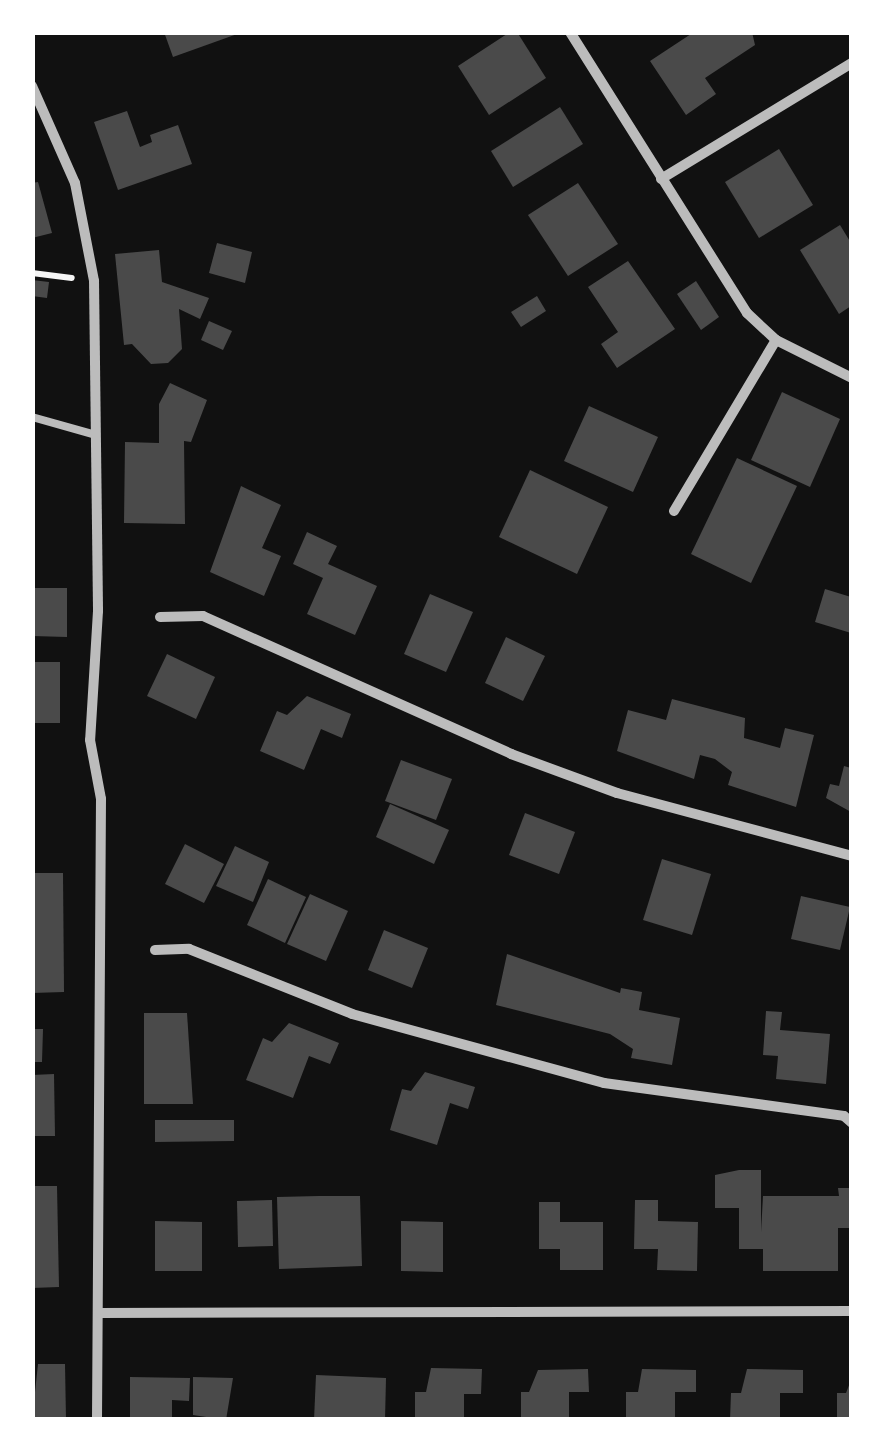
<!DOCTYPE html>
<style>
body{margin:0}
#map{position:relative;width:884px;height:1452px;overflow:hidden;background:#111;font-family:Raleway,sans-serif}
div>[style]{position:absolute}
.building>*{inset:0;background:#4a4a4a}
.path>*{height:6px;margin:-3px;padding:0 3px;transform-origin:3px;border-radius:3px;background:#f5f5f5}
.service>*{height:8px;margin:-4px;padding:0 4px;transform-origin:4px;border-radius:4px;background:#bcbcbc}
.minor>*{height:10px;margin:-5px;padding:0 5px;transform-origin:5px;border-radius:5px;background:#bcbcbc}
span{translate:-50% -50%;white-space:nowrap;text-align:center;line-height:1.15;-webkit-text-stroke:10px #fff;paint-order:stroke}
.frame{position:absolute;inset:0;border:35px solid #fff;pointer-events:none}
</style>
<div id="map">
<div class="building">
<div style="clip-path:polygon(164px 32px,240px 32px,240px 33px,173px 57px)"></div>
<div style="clip-path:polygon(510px 32px,517px 32px,546px 78px,489px 115px,458px 66px)"></div>
<div style="clip-path:polygon(694px 32px,752px 32px,755px 45px,705px 78px,716px 94px,686px 115px,650px 61px)"></div>
<div style="clip-path:polygon(560px 107px,583px 144px,513px 187px,491px 151px)"></div>
<div style="clip-path:polygon(127px 111px,140px 147px,152px 142px,150px 135px,178px 125px,192px 164px,118px 190px,94px 122px)"></div>
<div style="clip-path:polygon(779px 149px,813px 205px,759px 238px,725px 182px)"></div>
<div style="clip-path:polygon(38px 182px,52px 233px,32px 238px,32px 183px)"></div>
<div style="clip-path:polygon(578px 183px,618px 244px,568px 276px,528px 215px)"></div>
<div style="clip-path:polygon(840px 225px,851px 243px,851px 306px,839px 314px,800px 250px)"></div>
<div style="clip-path:polygon(217px 243px,252px 252px,245px 283px,209px 273px)"></div>
<div style="clip-path:polygon(159px 250px,162px 282px,209px 298px,200px 319px,179px 309px,182px 349px,168px 363px,151px 364px,132px 344px,124px 345px,115px 254px)"></div>
<div style="clip-path:polygon(628px 261px,675px 329px,617px 368px,601px 344px,618px 332px,588px 287px)"></div>
<div style="clip-path:polygon(32px 280px,49px 282px,47px 298px,32px 296px)"></div>
<div style="clip-path:polygon(696px 281px,719px 317px,701px 330px,677px 294px)"></div>
<div style="clip-path:polygon(537px 296px,546px 311px,521px 327px,511px 312px)"></div>
<div style="clip-path:polygon(209px 321px,232px 331px,223px 350px,201px 340px)"></div>
<div style="clip-path:polygon(170px 383px,207px 400px,191px 442px,184px 441px,185px 524px,124px 523px,125px 442px,159px 443px,159px 404px)"></div>
<div style="clip-path:polygon(782px 392px,840px 419px,810px 487px,751px 460px)"></div>
<div style="clip-path:polygon(589px 406px,658px 437px,633px 492px,564px 461px)"></div>
<div style="clip-path:polygon(737px 458px,797px 486px,751px 583px,691px 554px)"></div>
<div style="clip-path:polygon(530px 470px,608px 507px,577px 574px,499px 537px)"></div>
<div style="clip-path:polygon(241px 486px,281px 505px,262px 548px,281px 556px,264px 596px,210px 572px)"></div>
<div style="clip-path:polygon(307px 532px,337px 546px,328px 564px,377px 586px,355px 635px,307px 614px,323px 578px,293px 564px)"></div>
<div style="clip-path:polygon(32px 588px,67px 588px,67px 637px,32px 636px)"></div>
<div style="clip-path:polygon(825px 589px,851px 597px,851px 633px,815px 622px)"></div>
<div style="clip-path:polygon(430px 594px,473px 612px,446px 672px,404px 654px)"></div>
<div style="clip-path:polygon(506px 637px,545px 656px,523px 701px,485px 683px)"></div>
<div style="clip-path:polygon(167px 654px,215px 677px,196px 719px,147px 696px)"></div>
<div style="clip-path:polygon(32px 662px,60px 662px,60px 723px,32px 723px)"></div>
<div style="clip-path:polygon(307px 696px,351px 714px,342px 738px,321px 729px,304px 770px,260px 751px,277px 711px,287px 715px)"></div>
<div style="clip-path:polygon(672px 699px,745px 718px,744px 738px,780px 748px,785px 728px,814px 735px,796px 807px,728px 785px,732px 772px,715px 759px,700px 755px,694px 779px,617px 751px,628px 710px,666px 720px)"></div>
<div style="clip-path:polygon(401px 760px,452px 779px,436px 820px,385px 801px)"></div>
<div style="clip-path:polygon(844px 766px,851px 768px,851px 812px,826px 798px,830px 784px,839px 786px)"></div>
<div style="clip-path:polygon(390px 804px,449px 830px,434px 864px,376px 837px)"></div>
<div style="clip-path:polygon(525px 813px,575px 832px,559px 874px,509px 855px)"></div>
<div style="clip-path:polygon(185px 844px,224px 864px,204px 903px,165px 884px)"></div>
<div style="clip-path:polygon(235px 846px,269px 862px,253px 902px,216px 886px)"></div>
<div style="clip-path:polygon(662px 859px,711px 874px,692px 935px,643px 920px)"></div>
<div style="clip-path:polygon(32px 873px,63px 873px,64px 992px,32px 993px)"></div>
<div style="clip-path:polygon(268px 879px,306px 897px,285px 943px,247px 925px)"></div>
<div style="clip-path:polygon(310px 894px,348px 911px,326px 961px,287px 944px)"></div>
<div style="clip-path:polygon(801px 896px,850px 907px,840px 950px,791px 939px)"></div>
<div style="clip-path:polygon(384px 930px,428px 948px,412px 988px,368px 970px)"></div>
<div style="clip-path:polygon(507px 954px,620px 993px,621px 988px,642px 992px,639px 1010px,680px 1018px,672px 1065px,631px 1058px,633px 1049px,610px 1034px,496px 1005px)"></div>
<div style="clip-path:polygon(766px 1011px,782px 1012px,780px 1030px,830px 1034px,826px 1084px,776px 1079px,778px 1056px,763px 1055px)"></div>
<div style="clip-path:polygon(144px 1013px,187px 1013px,193px 1104px,144px 1104px)"></div>
<div style="clip-path:polygon(289px 1023px,339px 1043px,330px 1064px,309px 1056px,293px 1098px,246px 1080px,263px 1038px,272px 1042px)"></div>
<div style="clip-path:polygon(32px 1029px,43px 1029px,42px 1062px,32px 1062px)"></div>
<div style="clip-path:polygon(425px 1072px,475px 1087px,468px 1109px,450px 1103px,437px 1145px,390px 1130px,402px 1089px,411px 1091px)"></div>
<div style="clip-path:polygon(54px 1074px,55px 1136px,32px 1136px,32px 1075px)"></div>
<div style="clip-path:polygon(155px 1120px,234px 1120px,234px 1141px,155px 1142px)"></div>
<div style="clip-path:polygon(739px 1170px,761px 1170px,761px 1232px,763px 1196px,839px 1196px,838px 1188px,851px 1188px,851px 1228px,838px 1228px,838px 1271px,763px 1271px,763px 1249px,739px 1249px,739px 1208px,715px 1208px,715px 1175px)"></div>
<div style="clip-path:polygon(32px 1186px,57px 1186px,59px 1287px,32px 1288px)"></div>
<div style="clip-path:polygon(319px 1196px,360px 1196px,362px 1266px,279px 1269px,277px 1197px)"></div>
<div style="clip-path:polygon(272px 1200px,273px 1246px,238px 1247px,237px 1201px)"></div>
<div style="clip-path:polygon(635px 1200px,658px 1200px,658px 1221px,698px 1222px,697px 1271px,657px 1270px,658px 1249px,634px 1249px)"></div>
<div style="clip-path:polygon(539px 1202px,560px 1202px,560px 1222px,603px 1222px,603px 1270px,560px 1270px,560px 1249px,539px 1249px)"></div>
<div style="clip-path:polygon(155px 1221px,202px 1222px,202px 1271px,155px 1271px)"></div>
<div style="clip-path:polygon(401px 1221px,443px 1222px,443px 1272px,401px 1271px)"></div>
<div style="clip-path:polygon(38px 1364px,65px 1364px,66px 1420px,32px 1420px)"></div>
<div style="clip-path:polygon(431px 1368px,482px 1369px,481px 1394px,464px 1394px,464px 1420px,415px 1420px,415px 1392px,426px 1392px)"></div>
<div style="clip-path:polygon(588px 1369px,589px 1392px,569px 1392px,569px 1420px,521px 1420px,521px 1392px,529px 1392px,538px 1370px)"></div>
<div style="clip-path:polygon(642px 1369px,696px 1370px,696px 1392px,675px 1392px,675px 1420px,626px 1420px,626px 1392px,638px 1392px)"></div>
<div style="clip-path:polygon(747px 1369px,803px 1370px,803px 1393px,780px 1393px,780px 1420px,730px 1420px,731px 1393px,741px 1393px)"></div>
<div style="clip-path:polygon(316px 1375px,386px 1378px,385px 1420px,314px 1420px)"></div>
<div style="clip-path:polygon(130px 1377px,190px 1378px,189px 1401px,172px 1400px,172px 1420px,130px 1420px)"></div>
<div style="clip-path:polygon(193px 1377px,233px 1378px,226px 1420px,193px 1415px)"></div>
<div style="clip-path:polygon(851px 1380px,851px 1420px,837px 1420px,837px 1393px,846px 1393px)"></div>
</div>
<div class="path">
<div style="left:32px;top:273px;width:40px;rotate:7.1deg"></div>
</div>
<div class="service">
<div style="left:32px;top:417px;width:66px;rotate:15.7deg"></div>
</div>
<div class="minor">
<div style="left:570px;top:32px;width:332px;rotate:57.8deg"></div>
<div style="left:747px;top:313px;width:40px;rotate:43deg"></div>
<div style="left:776px;top:340px;width:85px;rotate:26.6deg"></div>
<div style="left:32px;top:86px;width:106px;rotate:66.1deg"></div>
<div style="left:75px;top:183px;width:100px;rotate:79deg"></div>
<div style="left:94px;top:281px;width:330px;rotate:89.3deg"></div>
<div style="left:98px;top:611px;width:129px;rotate:93.5deg"></div>
<div style="left:90px;top:740px;width:60px;rotate:79.4deg"></div>
<div style="left:101px;top:799px;width:621px;rotate:90.37deg"></div>
<div style="left:661px;top:179px;width:223px;rotate:-31.3deg"></div>
<div style="left:674px;top:511px;width:199px;rotate:-59.2deg"></div>
<div style="left:160px;top:617px;width:43px;rotate:-1.3deg"></div>
<div style="left:203px;top:616px;width:338px;rotate:24.1deg"></div>
<div style="left:511px;top:754px;width:113px;rotate:20.2deg"></div>
<div style="left:617px;top:793px;width:243px;rotate:15deg"></div>
<div style="left:155px;top:950px;width:34px;rotate:-2deg"></div>
<div style="left:189px;top:949px;width:175px;rotate:21.7deg"></div>
<div style="left:352px;top:1014px;width:261px;rotate:15.3deg"></div>
<div style="left:604px;top:1083px;width:242px;rotate:7.8deg"></div>
<div style="left:844px;top:1116px;width:11px;rotate:41deg"></div>
<div style="left:99px;top:1313px;width:753px;rotate:-0.15deg"></div>
</div>
<div class="frame"></div>
</div>
